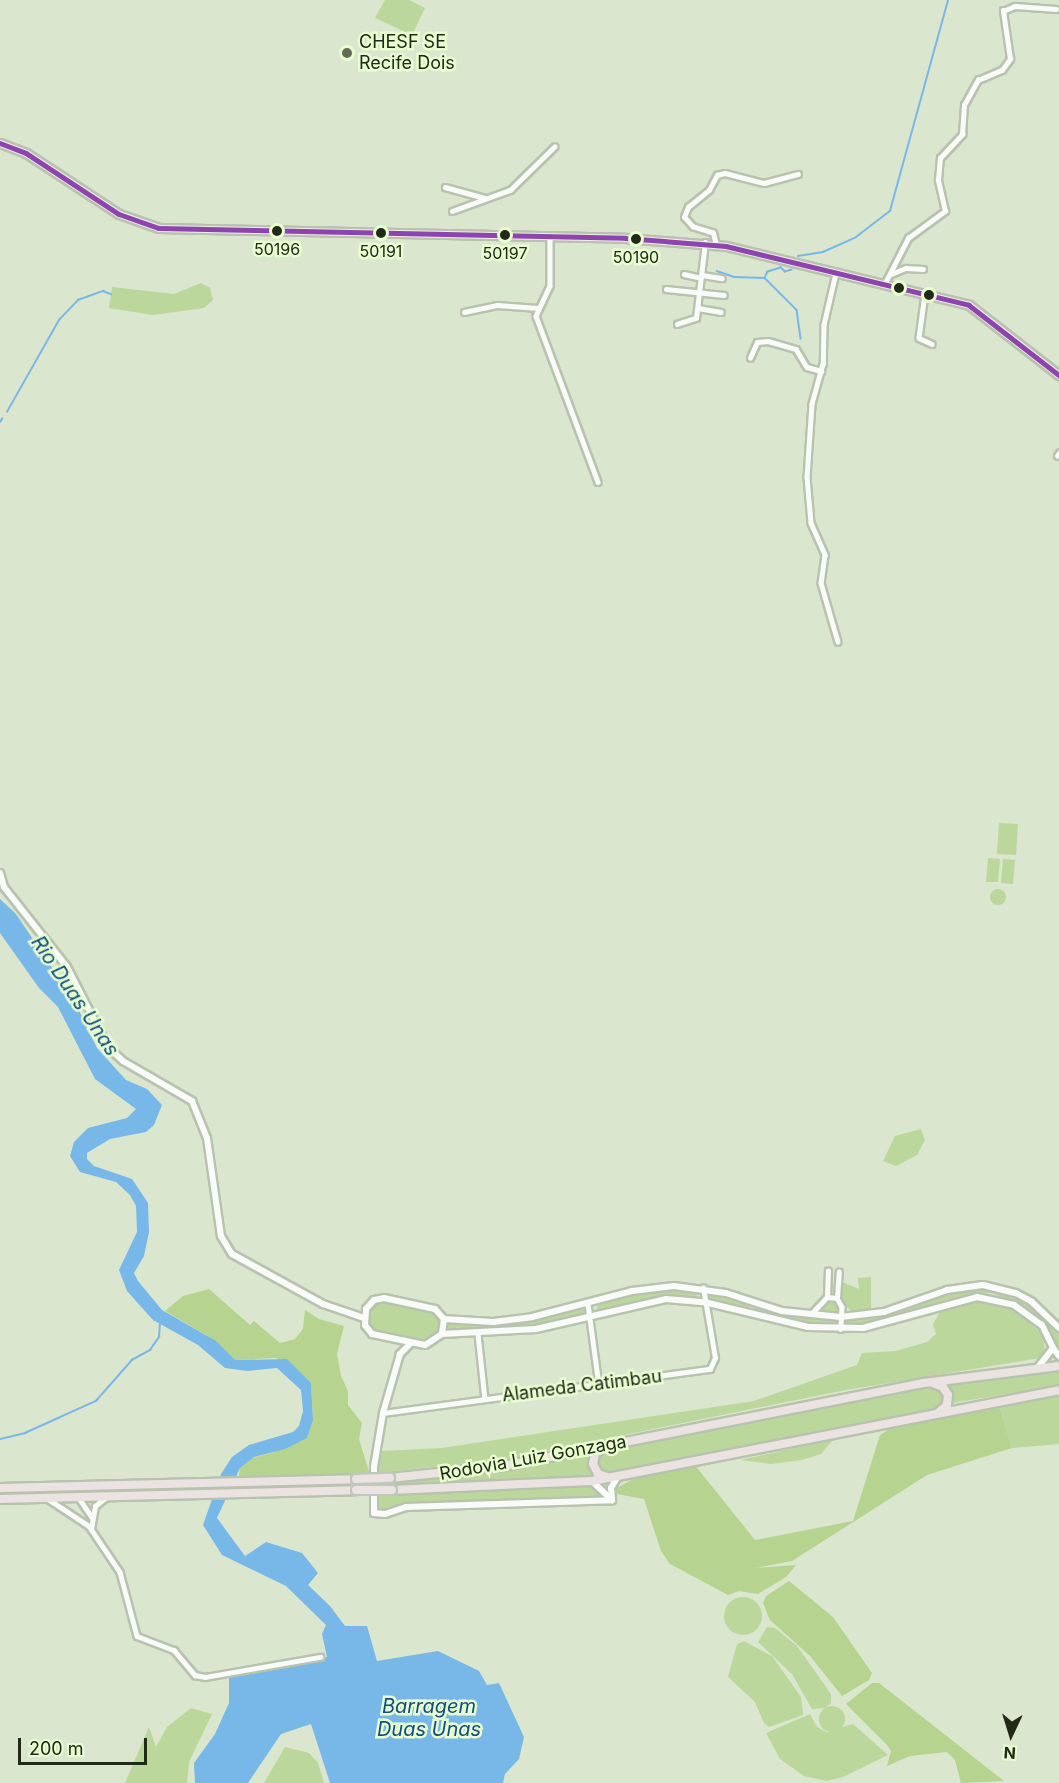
<!DOCTYPE html>
<style>
body{margin:0}
#map{position:relative;width:1059px;height:1783px;overflow:hidden;background:#dae6ce;font-family:Inter,sans-serif}
div>[style]{position:absolute}
.green>*{inset:0;background:#bbd79b}
.round{border-radius:50%}
.forest>*{inset:0;background:#b6d490}
.water>*{inset:0;background:#78b8e8}
.stream>*{height:1.5px;margin:-0.75px;padding:0 0.75px;transform-origin:0.75px;border-radius:0.75px;background:#78b8e8}
.roads{filter:drop-shadow(2px 0 #b8c2af) drop-shadow(-2px 0 #b8c2af) drop-shadow(0 2px #b8c2af) drop-shadow(0 -2px #b8c2af)}
.street>*{height:4.5px;margin:-2.25px;padding:0 2.25px;transform-origin:2.25px;border-radius:2.25px;background:#f9fbf8}
.secondary>*{height:6px;margin:-3px;padding:0 3px;transform-origin:3px;border-radius:3px;background:#f9fbf8}
.primary>*{height:7px;margin:-3.5px;padding:0 3.5px;transform-origin:3.5px;border-radius:3.5px;background:#f1edea}
.highway>*{height:8px;margin:-4px;padding:0 4px;transform-origin:4px;border-radius:4px;background:#ebe3e1}
.bridges{filter:drop-shadow(2px 0 #c1c7bb) drop-shadow(-2px 0 #c1c7bb) drop-shadow(0 2px #c1c7bb) drop-shadow(0 -2px #c1c7bb)}
.highway-bridge>*{height:8px;margin:-4px;padding:0 4px;transform-origin:4px;border-radius:4px;background:#ebe3e1}
.bus-1>*{height:4.5px;margin:-2.25px;padding:0 2.25px;transform-origin:2.25px;border-radius:2.25px;background:#8e44ad}
.dots>*{width:16px;height:16px;translate:-50% -50%;box-sizing:border-box;border:3px solid #e8fed0;border-radius:50%}
span{translate:-50% -50%;white-space:nowrap;text-align:center;line-height:1.15;-webkit-text-stroke:5px #e8fed0;paint-order:stroke}
.bus-label{font-size:16px;color:#212918}
.poi-label{font-size:18px;color:#212918}
.left{translate:0 -50%;text-align:left}
.street-label{font-size:18px;color:#212918}
.water-label{font-size:20px;color:#104d80;font-style:italic}
.north{position:absolute;left:981px;top:1705px;width:60px;height:60px;-webkit-text-stroke:4px #e8fed0;paint-order:stroke;rotate:184deg;font-size:16px;font-weight:700;line-height:24px;text-align:center;color:#212918}
.north::after{content:'';display:block;margin:auto;width:21px;height:27px;background:#212918;clip-path:polygon(50% 0,100% 100%,50% 72%,0 100%)}
.scale{position:absolute;left:18px;top:1738px;width:129px;height:27px;box-sizing:border-box;border:3px solid #212918;border-top:0;padding-left:8px;font-size:18px;line-height:21px;white-space:nowrap;color:#212918;-webkit-text-stroke:4px #e8fed0;paint-order:stroke}
</style>
<div id="map">
<div class="green">
<div style="clip-path:polygon(385px 0,409px 0,425px 8px,412px 35px,375px 18px)"></div>
<div style="clip-path:polygon(201px 283px,210px 288px,213px 300px,204px 308px,153px 315px,109px 308px,112px 287px,174px 294px)"></div>
<div style="clip-path:polygon(999px 823px,1018px 824px,1016px 855px,997px 854px)"></div>
<div style="clip-path:polygon(988px 858px,1000px 859px,998px 882px,986px 882px)"></div>
<div style="clip-path:polygon(1003px 859px,1015px 860px,1013px 884px,1001px 883px)"></div>
<div class="round" style="left:990px;top:889px;width:16px;height:16px"></div>
<div style="clip-path:polygon(921px 1129px,925px 1140px,917px 1155px,896px 1166px,883px 1161px,895px 1136px)"></div>
<div style="clip-path:polygon(871px 1277px,871px 1311px,852px 1311px,843px 1304px,840px 1296px,842px 1282px,859px 1289px,858px 1278px)"></div>
<div style="clip-path:polygon(983px 1286px,1017px 1293px,1059px 1328px,1059px 1349px,1044px 1322px,1031px 1310px,991px 1293px,961px 1296px,887px 1317px,887px 1313px,946px 1293px)"></div>
<div style="clip-path:polygon(658px 1289px,697px 1289px,697px 1296px,652px 1297px,596px 1312px,598px 1304px)"></div>
<div style="clip-path:polygon(711px 1293px,730px 1298px,750px 1304px,747px 1311px,709px 1300px)"></div>
<div style="clip-path:polygon(385px 1299px,438px 1311px,440px 1333px,424px 1342px,371px 1331px,366px 1323px,369px 1306px)"></div>
<div style="clip-path:polygon(832px 1300px,840px 1312px,818px 1312px,826px 1301px)"></div>
<div style="clip-path:polygon(967px 1302px,992px 1302px,1011px 1307px,1043px 1335px,1045px 1352px,1040px 1358px,846px 1390px,505px 1459px,378px 1473px,382px 1451px,442px 1448px,754px 1401px,857px 1365px,862px 1353px,896px 1351px,927px 1342px,936px 1334px,933px 1324px,940px 1312px)"></div>
<div style="clip-path:polygon(754px 1308px,781px 1315px,840px 1319px,840px 1325px,804px 1325px,753px 1312px)"></div>
<div style="clip-path:polygon(584px 1309px,586px 1316px,517px 1330px,443px 1332px,444px 1322px,488px 1325px,519px 1323px)"></div>
<div style="clip-path:polygon(881px 1315px,882px 1322px,844px 1326px,844px 1319px)"></div>
<div style="clip-path:polygon(1059px 1368px,1059px 1385px,952px 1403px,953px 1392px,945px 1381px)"></div>
<div style="clip-path:polygon(929px 1384px,939px 1386px,944px 1394px,942px 1404px,936px 1408px,765px 1449px,602px 1476px,594px 1460px,608px 1445px)"></div>
<div style="clip-path:polygon(1059px 1394px,1059px 1444px,1012px 1448px,1000px 1408px)"></div>
<div style="clip-path:polygon(833px 1440px,821px 1454px,802px 1460px,771px 1464px,740px 1460px)"></div>
<div style="clip-path:polygon(591px 1453px,589px 1469px,597px 1478px,387px 1488px,385px 1479px,465px 1475px)"></div>
<div style="clip-path:polygon(591px 1486px,604px 1495px,602px 1498px,415px 1505px,378px 1511px,374px 1507px,375px 1492px)"></div>
<div class="round" style="left:724px;top:1597px;width:38px;height:38px"></div>
<div style="clip-path:polygon(767px 1627px,775px 1628px,797px 1646px,831px 1694px,831px 1703px,825px 1708px,812px 1709px,792px 1674px,758px 1642px)"></div>
<div style="clip-path:polygon(744px 1641px,772px 1656px,801px 1697px,803px 1715px,769px 1727px,764px 1723px,755px 1702px,728px 1677px,737px 1644px)"></div>
<div class="round" style="left:819px;top:1706px;width:26px;height:26px"></div>
<div style="clip-path:polygon(191px 1708px,212px 1714px,189px 1762px,187px 1783px,125px 1783px,149px 1727px,156px 1747px,167px 1727px)"></div>
<div style="clip-path:polygon(810px 1714px,817px 1727px,827px 1732px,853px 1724px,888px 1755px,843px 1777px,826px 1781px,804px 1776px,780px 1759px,766px 1733px)"></div>
<div style="clip-path:polygon(285px 1747px,309px 1753px,318px 1763px,324px 1783px,264px 1783px)"></div>
</div>
<div class="forest">
<div style="clip-path:polygon(209px 1289px,250px 1325px,254px 1321px,280px 1343px,295px 1339px,303px 1329px,305px 1310px,319px 1319px,344px 1326px,337px 1354px,341px 1376px,348px 1391px,348px 1405px,362px 1423px,359px 1439px,370px 1475px,238px 1480px,240px 1468px,252px 1458px,275px 1452px,313px 1420px,311px 1383px,276px 1358px,235px 1360px,206px 1335px,165px 1311px,183px 1296px)"></div>
<div style="clip-path:polygon(1000px 1408px,1012px 1448px,927px 1475px,792px 1561px,756px 1568px,796px 1565px,786px 1577px,758px 1594px,739px 1591px,728px 1595px,670px 1564px,661px 1551px,644px 1499px,617px 1494px,613px 1490px,635px 1478px,694px 1464px,755px 1540px,853px 1521px,880px 1435px,889px 1429px)"></div>
<div style="clip-path:polygon(789px 1581px,833px 1617px,872px 1673px,869px 1680px,842px 1696px,810px 1656px,770px 1620px,763px 1603px,766px 1596px)"></div>
<div style="clip-path:polygon(872px 1683px,879px 1683px,1004px 1781px,961px 1783px,955px 1760px,947px 1752px,910px 1756px,887px 1766px,891px 1751px,887px 1745px,846px 1704px)"></div>
</div>
<div class="water">
<div style="clip-path:polygon(0 899px,16px 914px,75px 1002px,97px 1048px,126px 1080px,147px 1089px,162px 1105px,154px 1125px,146px 1132px,110px 1139px,87px 1153px,87px 1159px,94px 1166px,132px 1179px,148px 1203px,149px 1232px,144px 1256px,134px 1273px,138px 1281px,162px 1310px,216px 1341px,235px 1360px,287px 1359px,311px 1383px,313px 1420px,307px 1438px,285px 1449px,254px 1457px,240px 1468px,217px 1518px,245px 1556px,266px 1542px,302px 1553px,318px 1573px,308px 1585px,330px 1606px,345px 1626px,367px 1626px,377px 1661px,438px 1651px,479px 1671px,487px 1685px,499px 1683px,524px 1737px,519px 1759px,505px 1774px,503px 1783px,330px 1783px,311px 1724px,281px 1734px,248px 1783px,195px 1783px,194px 1763px,215px 1734px,229px 1703px,229px 1677px,327px 1657px,322px 1634px,326px 1625px,286px 1586px,222px 1555px,203px 1525px,221px 1474px,232px 1457px,249px 1445px,293px 1432px,299px 1426px,303px 1411px,301px 1390px,277px 1368px,247px 1371px,225px 1368px,198px 1345px,153px 1320px,127px 1291px,119px 1270px,137px 1232px,136px 1206px,130px 1195px,116px 1182px,80px 1172px,70px 1156px,74px 1142px,88px 1128px,127px 1118px,136px 1109px,95px 1079px,58px 1007px,39px 988px,0 933px)"></div>
</div>
<div class="stream">
<div style="left:798px;top:256px;width:25px;rotate:-9deg"></div>
<div style="left:823px;top:252px;width:36px;rotate:-24deg"></div>
<div style="left:856px;top:237px;width:43px;rotate:-37.4deg"></div>
<div style="left:890px;top:211px;width:219px;rotate:-74.6deg"></div>
<div style="left:792px;top:270px;width:7px;rotate:164deg"></div>
<div style="left:785px;top:272px;width:6px;rotate:-135deg"></div>
<div style="left:781px;top:268px;width:14px;rotate:163deg"></div>
<div style="left:768px;top:272px;width:7px;rotate:117deg"></div>
<div style="left:765px;top:278px;width:45px;rotate:45deg"></div>
<div style="left:797px;top:310px;width:29px;rotate:82deg"></div>
<div style="left:717px;top:271px;width:18px;rotate:19deg"></div>
<div style="left:734px;top:277px;width:31px;rotate:2deg"></div>
<div style="left:7px;top:412px;width:106px;rotate:-60.5deg"></div>
<div style="left:59px;top:320px;width:28px;rotate:-46deg"></div>
<div style="left:78px;top:300px;width:27px;rotate:-20deg"></div>
<div style="left:103px;top:291px;width:9px;rotate:21deg"></div>
<div style="left:0;top:422px;width:4px;rotate:-56deg"></div>
<div style="left:0;top:1439px;width:26px;rotate:-13deg"></div>
<div style="left:25px;top:1433px;width:78px;rotate:-24.3deg"></div>
<div style="left:96px;top:1401px;width:55px;rotate:-48.7deg"></div>
<div style="left:132px;top:1360px;width:21px;rotate:-29deg"></div>
<div style="left:150px;top:1350px;width:16px;rotate:-55deg"></div>
<div style="left:159px;top:1337px;width:14px;rotate:-86deg"></div>
</div>
<div class="roads">
<div class="street">
<div style="left:445px;top:187px;width:41px;rotate:15.4deg"></div>
<div style="left:452px;top:211px;width:62px;rotate:-19.9deg"></div>
<div style="left:510px;top:190px;width:62px;rotate:-44.3deg"></div>
<div style="left:550px;top:237px;width:49px;rotate:90deg"></div>
<div style="left:550px;top:286px;width:33px;rotate:115deg"></div>
<div style="left:536px;top:316px;width:177px;rotate:69.5deg"></div>
<div style="left:716px;top:245px;width:12px;rotate:-104deg"></div>
<div style="left:713px;top:233px;width:21px;rotate:-163deg"></div>
<div style="left:693px;top:227px;width:13px;rotate:-132deg"></div>
<div style="left:684px;top:217px;width:11px;rotate:-68deg"></div>
<div style="left:688px;top:207px;width:27px;rotate:-39deg"></div>
<div style="left:709px;top:190px;width:17px;rotate:-62deg"></div>
<div style="left:717px;top:175px;width:8px;rotate:-14deg"></div>
<div style="left:725px;top:173px;width:40px;rotate:14.4deg"></div>
<div style="left:764px;top:183px;width:35px;rotate:-15deg"></div>
<div style="left:836px;top:273px;width:53px;rotate:103deg"></div>
<div style="left:824px;top:325px;width:39px;rotate:91deg"></div>
<div style="left:823px;top:364px;width:41px;rotate:105.4deg"></div>
<div style="left:812px;top:404px;width:73px;rotate:93.9deg"></div>
<div style="left:807px;top:477px;width:46px;rotate:85deg"></div>
<div style="left:811px;top:523px;width:35px;rotate:66deg"></div>
<div style="left:825px;top:555px;width:28px;rotate:98deg"></div>
<div style="left:821px;top:583px;width:61px;rotate:73.9deg"></div>
<div style="left:684px;top:274px;width:17px;rotate:13deg"></div>
<div style="left:891px;top:274px;width:16px;rotate:-22deg"></div>
<div style="left:906px;top:268px;width:17px;rotate:3deg"></div>
<div style="left:702px;top:275px;width:20px;rotate:9deg"></div>
<div style="left:885px;top:283px;width:51px;rotate:-62.9deg"></div>
<div style="left:908px;top:238px;width:46px;rotate:-36.1deg"></div>
<div style="left:945px;top:211px;width:32px;rotate:-103deg"></div>
<div style="left:938px;top:180px;width:22px;rotate:-85deg"></div>
<div style="left:940px;top:158px;width:33px;rotate:-47deg"></div>
<div style="left:962px;top:134px;width:29px;rotate:-86deg"></div>
<div style="left:964px;top:105px;width:29px;rotate:-61deg"></div>
<div style="left:978px;top:80px;width:26px;rotate:-23deg"></div>
<div style="left:1002px;top:70px;width:14px;rotate:-54deg"></div>
<div style="left:1010px;top:59px;width:49px;rotate:-98.3deg"></div>
<div style="left:1003px;top:11px;width:13px;rotate:-23deg"></div>
<div style="left:1015px;top:6px;width:41px;rotate:4.2deg"></div>
<div style="left:666px;top:289px;width:58px;rotate:5.9deg"></div>
<div style="left:925px;top:294px;width:44px;rotate:97.8deg"></div>
<div style="left:919px;top:338px;width:14px;rotate:25deg"></div>
<div style="left:698px;top:308px;width:23px;rotate:10deg"></div>
<div style="left:464px;top:312px;width:34px;rotate:-12deg"></div>
<div style="left:497px;top:305px;width:41px;rotate:4.2deg"></div>
<div style="left:677px;top:324px;width:20px;rotate:-18deg"></div>
<div style="left:696px;top:318px;width:76px;rotate:-83.2deg"></div>
<div style="left:750px;top:358px;width:17px;rotate:-66deg"></div>
<div style="left:757px;top:342px;width:11px;rotate:-5deg"></div>
<div style="left:768px;top:341px;width:29px;rotate:16deg"></div>
<div style="left:796px;top:349px;width:21px;rotate:59deg"></div>
<div style="left:807px;top:367px;width:15px;rotate:16deg"></div>
<div style="left:1057px;top:456px;width:4px;rotate:-56deg"></div>
<div style="left:827px;top:1297px;width:26px;rotate:-88deg"></div>
<div style="left:837px;top:1298px;width:26px;rotate:-86deg"></div>
<div style="left:588px;top:1304px;width:82px;rotate:82.3deg"></div>
<div style="left:811px;top:1314px;width:23px;rotate:-47deg"></div>
<div style="left:827px;top:1297px;width:10px;rotate:6deg"></div>
<div style="left:837px;top:1298px;width:10px;rotate:61deg"></div>
<div style="left:842px;top:1307px;width:22px;rotate:93deg"></div>
<div style="left:478px;top:1334px;width:65px;rotate:83.9deg"></div>
<div style="left:383px;top:1413px;width:330px;rotate:-7.7deg"></div>
<div style="left:710px;top:1369px;width:12px;rotate:-66deg"></div>
<div style="left:715px;top:1358px;width:71px;rotate:-99.7deg"></div>
<div style="left:79px;top:1498px;width:23px;rotate:56deg"></div>
<div style="left:48px;top:1499px;width:49px;rotate:33.4deg"></div>
<div style="left:89px;top:1526px;width:55px;rotate:56deg"></div>
<div style="left:120px;top:1572px;width:66px;rotate:75.1deg"></div>
<div style="left:137px;top:1636px;width:40px;rotate:21deg"></div>
<div style="left:174px;top:1650px;width:33px;rotate:50deg"></div>
<div style="left:195px;top:1675px;width:10px;rotate:11deg"></div>
<div style="left:205px;top:1677px;width:117px;rotate:-9.9deg"></div>
<div style="left:91px;top:1529px;width:23px;rotate:-80deg"></div>
<div style="left:95px;top:1506px;width:13px;rotate:-39deg"></div>
</div>
<div class="secondary">
<div style="left:0;top:873px;width:15px;rotate:74deg"></div>
<div style="left:4px;top:887px;width:102px;rotate:51.8deg"></div>
<div style="left:67px;top:967px;width:90px;rotate:62.9deg"></div>
<div style="left:108px;top:1047px;width:21px;rotate:43deg"></div>
<div style="left:123px;top:1061px;width:80px;rotate:30.1deg"></div>
<div style="left:192px;top:1101px;width:40px;rotate:68deg"></div>
<div style="left:207px;top:1138px;width:99px;rotate:81.9deg"></div>
<div style="left:221px;top:1236px;width:21px;rotate:59deg"></div>
<div style="left:232px;top:1254px;width:104px;rotate:28.8deg"></div>
<div style="left:323px;top:1304px;width:43px;rotate:18.9deg"></div>
<div style="left:384px;top:1298px;width:52px;rotate:12.2deg"></div>
<div style="left:435px;top:1309px;width:13px;rotate:48deg"></div>
<div style="left:444px;top:1319px;width:15px;rotate:98deg"></div>
<div style="left:442px;top:1334px;width:20px;rotate:147deg"></div>
<div style="left:425px;top:1345px;width:54px;rotate:-168.3deg"></div>
<div style="left:372px;top:1334px;width:11px;rotate:-128deg"></div>
<div style="left:365px;top:1325px;width:16px;rotate:-86deg"></div>
<div style="left:366px;top:1309px;width:12px;rotate:-48deg"></div>
<div style="left:374px;top:1300px;width:10px;rotate:-11deg"></div>
<div style="left:444px;top:1319px;width:49px;rotate:3.5deg"></div>
<div style="left:493px;top:1322px;width:39px;rotate:-7deg"></div>
<div style="left:532px;top:1317px;width:103px;rotate:-14.6deg"></div>
<div style="left:632px;top:1291px;width:42px;rotate:-6.8deg"></div>
<div style="left:674px;top:1286px;width:52px;rotate:7.7deg"></div>
<div style="left:726px;top:1293px;width:59px;rotate:17.8deg"></div>
<div style="left:782px;top:1311px;width:59px;rotate:5.8deg"></div>
<div style="left:841px;top:1317px;width:43px;rotate:-6.6deg"></div>
<div style="left:884px;top:1312px;width:67px;rotate:-19.2deg"></div>
<div style="left:947px;top:1290px;width:36px;rotate:-8deg"></div>
<div style="left:983px;top:1285px;width:34px;rotate:14deg"></div>
<div style="left:1016px;top:1293px;width:18px;rotate:29deg"></div>
<div style="left:1032px;top:1302px;width:37px;rotate:44deg"></div>
<div style="left:442px;top:1334px;width:94px;rotate:-3deg"></div>
<div style="left:536px;top:1329px;width:133px;rotate:-13deg"></div>
<div style="left:666px;top:1299px;width:38px;rotate:5deg"></div>
<div style="left:704px;top:1302px;width:107px;rotate:13.5deg"></div>
<div style="left:808px;top:1327px;width:55px;rotate:1deg"></div>
<div style="left:863px;top:1328px;width:118px;rotate:-15.2deg"></div>
<div style="left:977px;top:1297px;width:38px;rotate:12deg"></div>
<div style="left:1014px;top:1305px;width:34px;rotate:36deg"></div>
<div style="left:1042px;top:1325px;width:25px;rotate:64deg"></div>
<div style="left:1053px;top:1348px;width:24px;rotate:128deg"></div>
<div style="left:411px;top:1343px;width:16px;rotate:135deg"></div>
<div style="left:400px;top:1354px;width:61px;rotate:106.1deg"></div>
<div style="left:383px;top:1413px;width:55px;rotate:99.5deg"></div>
<div style="left:374px;top:1467px;width:46px;rotate:90deg"></div>
<div style="left:374px;top:1513px;width:11px;rotate:5deg"></div>
<div style="left:385px;top:1514px;width:22px;rotate:-18deg"></div>
<div style="left:406px;top:1507px;width:206px;rotate:-1.9deg"></div>
<div style="left:1053px;top:1348px;width:10px;rotate:53deg"></div>
<div style="left:592px;top:1481px;width:28px;rotate:44deg"></div>
<div style="left:612px;top:1499px;width:11px;rotate:-95deg"></div>
<div style="left:611px;top:1488px;width:14px;rotate:-60deg"></div>
</div>
<div class="primary">
<div style="left:0;top:143px;width:28px;rotate:21deg"></div>
<div style="left:26px;top:153px;width:111px;rotate:33.3deg"></div>
<div style="left:119px;top:214px;width:42px;rotate:19.3deg"></div>
<div style="left:159px;top:228px;width:466px;rotate:1.2deg"></div>
<div style="left:625px;top:238px;width:101px;rotate:4.5deg"></div>
<div style="left:726px;top:246px;width:250px;rotate:13.6deg"></div>
<div style="left:969px;top:305px;width:114px;rotate:37.9deg"></div>
</div>
<div class="highway">
<div style="left:933px;top:1383px;width:11px;rotate:22deg"></div>
<div style="left:943px;top:1387px;width:9px;rotate:58deg"></div>
<div style="left:948px;top:1395px;width:10px;rotate:96deg"></div>
<div style="left:947px;top:1405px;width:11px;rotate:139deg"></div>
<div style="left:603px;top:1448px;width:9px;rotate:148deg"></div>
<div style="left:595px;top:1453px;width:11px;rotate:100deg"></div>
<div style="left:593px;top:1464px;width:11px;rotate:63deg"></div>
<div style="left:598px;top:1474px;width:9px;rotate:18deg"></div>
<div style="left:390px;top:1478px;width:115px;rotate:-6deg"></div>
<div style="left:504px;top:1466px;width:428px;rotate:-11.2deg"></div>
<div style="left:924px;top:1383px;width:136px;rotate:-7.2deg"></div>
<div style="left:0;top:1488px;width:356px;rotate:-1.4deg"></div>
<div style="left:392px;top:1490px;width:200px;rotate:-2.6deg"></div>
<div style="left:592px;top:1481px;width:476px;rotate:-11deg"></div>
<div style="left:0;top:1499px;width:356px;rotate:-1.4deg"></div>
</div>
</div>
<div class="bridges">
<div class="highway-bridge">
<div style="left:356px;top:1479px;width:34px;rotate:-2deg"></div>
<div style="left:356px;top:1490px;width:36px"></div>
</div>
</div>
<div class="bus-1">
<div style="left:0;top:143px;width:28px;rotate:21deg"></div>
<div style="left:26px;top:153px;width:111px;rotate:33.3deg"></div>
<div style="left:119px;top:214px;width:42px;rotate:19.3deg"></div>
<div style="left:159px;top:228px;width:466px;rotate:1.2deg"></div>
<div style="left:625px;top:238px;width:101px;rotate:4.5deg"></div>
<div style="left:726px;top:246px;width:250px;rotate:13.6deg"></div>
<div style="left:969px;top:305px;width:114px;rotate:37.9deg"></div>
</div>
<div class="dots">
<div style="left:347px;top:53px;background:#626b58"></div>
<div style="left:277px;top:231px;background:#212918"></div>
<div style="left:381px;top:233px;background:#212918"></div>
<div style="left:505px;top:235px;background:#212918"></div>
<div style="left:636px;top:239px;background:#212918"></div>
<div style="left:899px;top:288px;background:#212918"></div>
<div style="left:929px;top:295px;background:#212918"></div>
</div>
<div class="bus-label">
<span style="left:277px;top:249px">50196</span>
<span style="left:381px;top:251px">50191</span>
<span style="left:505px;top:253px">50197</span>
<span style="left:636px;top:257px">50190</span>
</div>
<div class="poi-label">
<span class="left" style="left:359px;top:53px">CHESF SE<br>Recife Dois</span>
</div>
<div class="street-label">
<span style="left:582px;top:1386px;rotate:-7deg">Alameda Catimbau</span>
<span style="left:533px;top:1458px;rotate:-10deg">Rodovia Luiz Gonzaga</span>
</div>
<div class="water-label">
<span style="left:75px;top:996px;rotate:56deg">Rio Duas Unas</span>
<span style="left:429px;top:1718px">Barragem<br>Duas Unas</span>
</div>
<div class="north">N</div>
<div class="scale">200 m</div>
</div>
